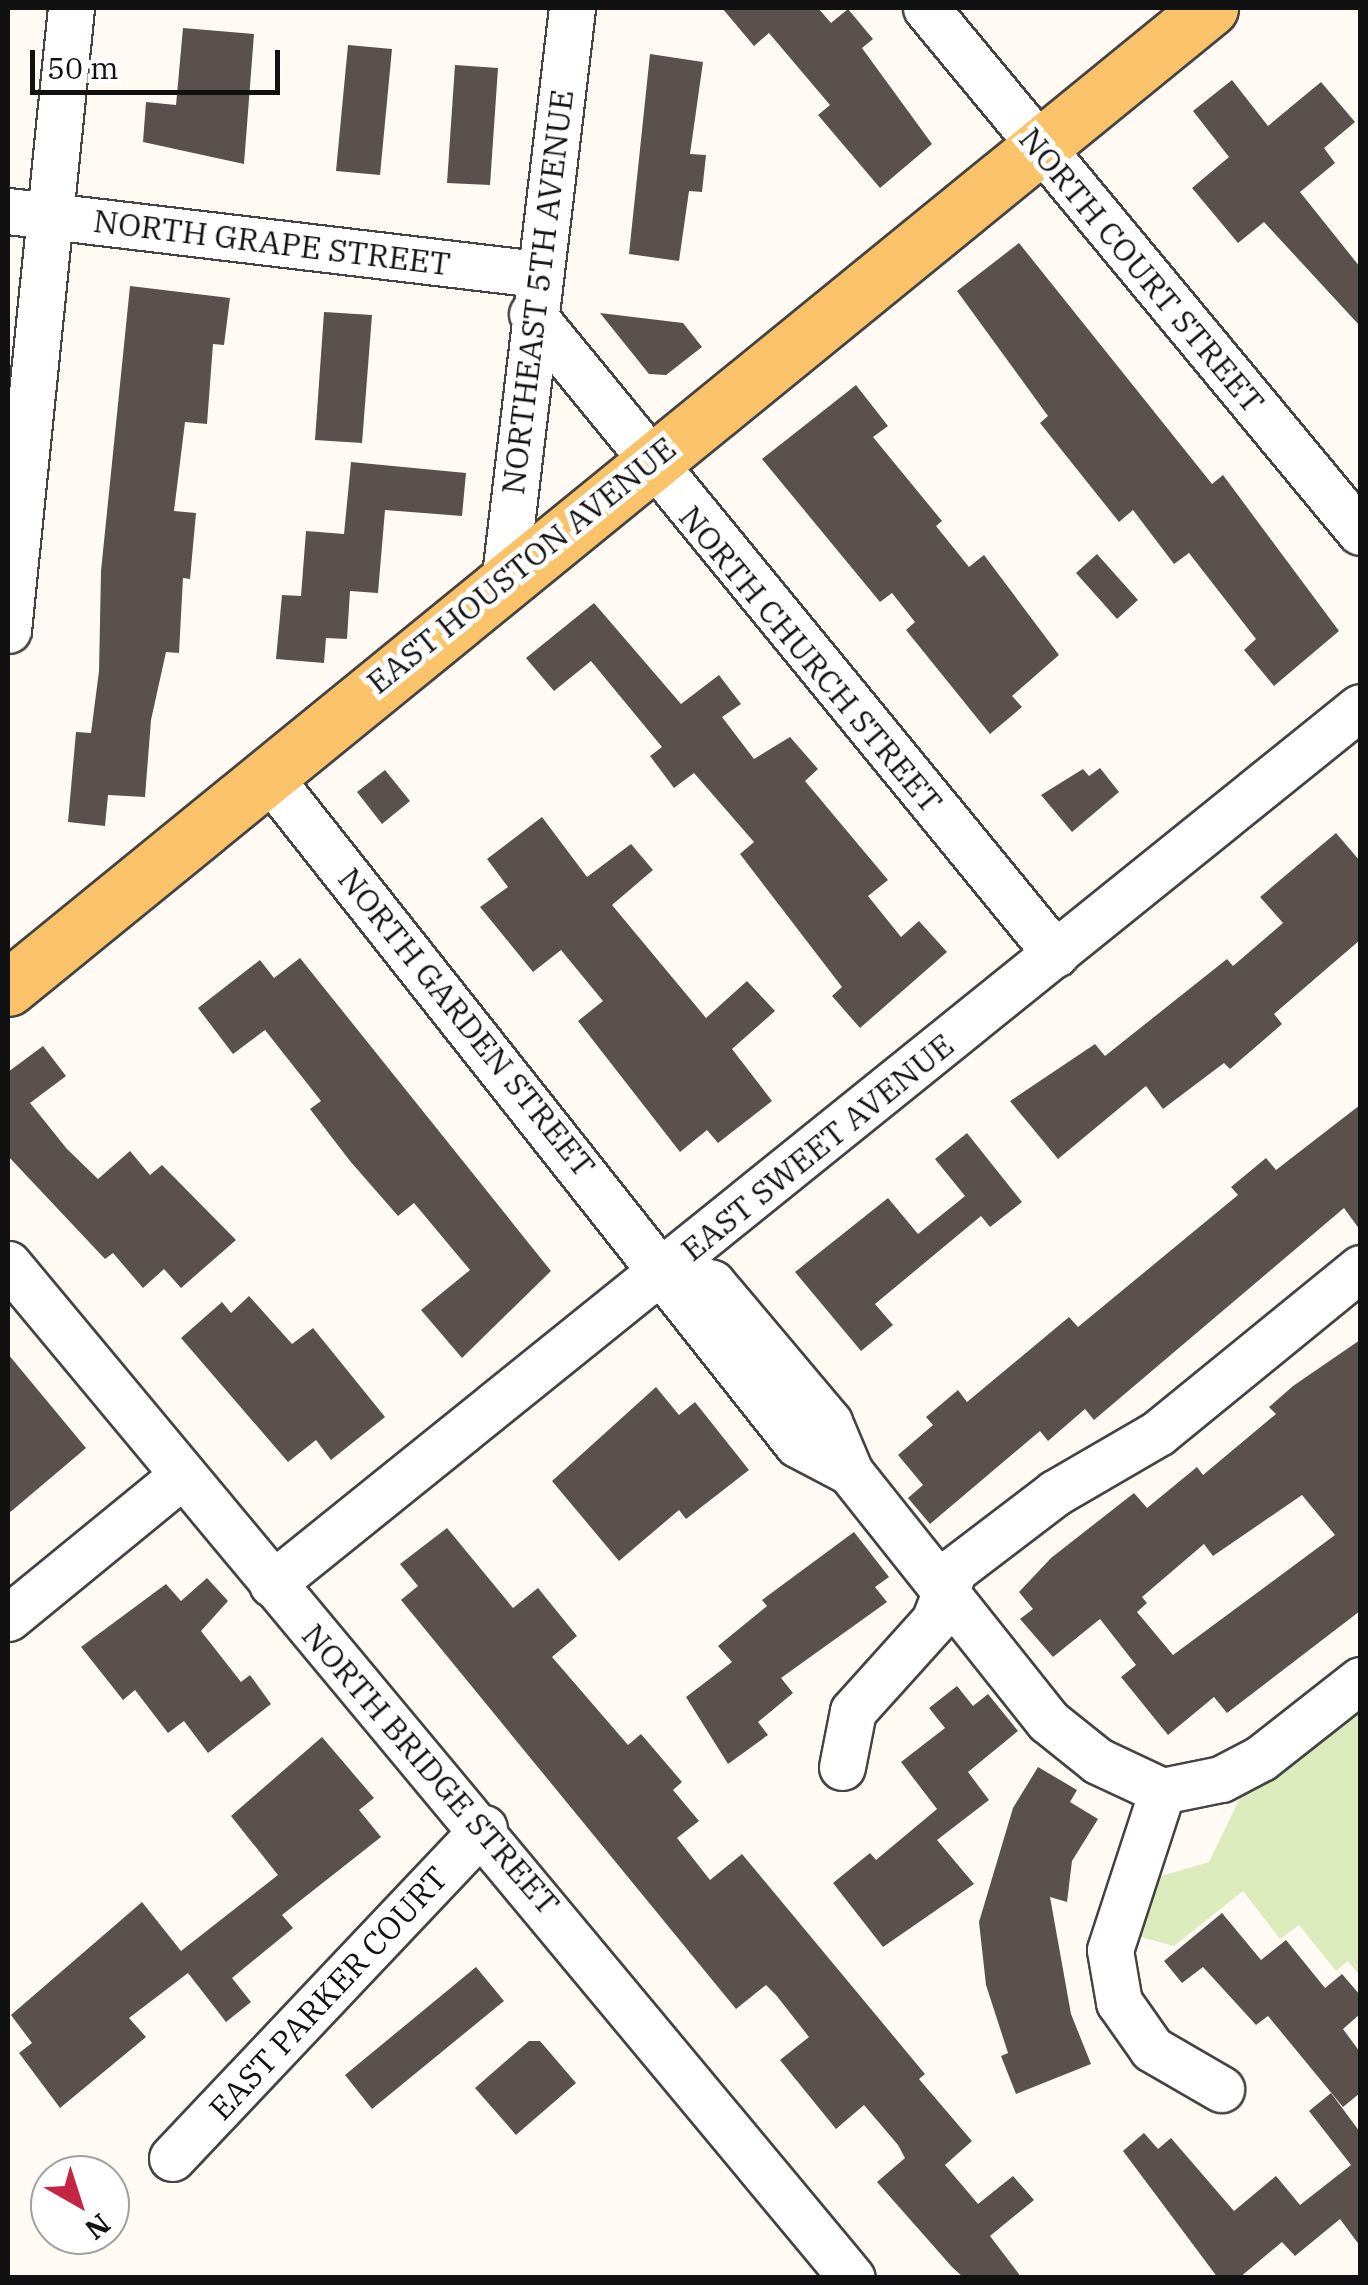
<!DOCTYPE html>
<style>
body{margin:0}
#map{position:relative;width:1368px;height:2285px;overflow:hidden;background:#fffbf4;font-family:"IBM Plex Serif",serif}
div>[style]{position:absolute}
.green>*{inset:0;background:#dbebbc}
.building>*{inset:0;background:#5a504d}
.roads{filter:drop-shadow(2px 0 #444) drop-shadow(-2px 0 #444) drop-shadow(0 2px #444) drop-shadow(0 -2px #444)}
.minor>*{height:45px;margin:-22.5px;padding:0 22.5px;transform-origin:22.5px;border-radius:22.5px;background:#fff}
.major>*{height:55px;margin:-27.5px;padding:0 27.5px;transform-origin:27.5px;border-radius:27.5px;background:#fac269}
span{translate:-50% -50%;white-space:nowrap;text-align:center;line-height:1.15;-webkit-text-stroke:10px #fff;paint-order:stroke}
.street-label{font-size:32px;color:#111}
.frame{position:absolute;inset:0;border:10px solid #111;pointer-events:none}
.north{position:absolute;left:30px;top:2155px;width:100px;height:100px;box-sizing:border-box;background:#fff;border:2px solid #a0a0a0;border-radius:50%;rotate:141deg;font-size:28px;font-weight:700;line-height:40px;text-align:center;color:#111}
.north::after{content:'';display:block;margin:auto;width:35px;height:45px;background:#c52543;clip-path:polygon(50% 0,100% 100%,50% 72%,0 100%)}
.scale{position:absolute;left:30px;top:50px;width:250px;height:45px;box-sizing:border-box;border:5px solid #111;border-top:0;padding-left:12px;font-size:30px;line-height:35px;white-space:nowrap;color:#111;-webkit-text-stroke:8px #fff;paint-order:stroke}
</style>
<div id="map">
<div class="green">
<div style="clip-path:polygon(1360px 1702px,1360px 1976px,1348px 1961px,1336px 1971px,1299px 1925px,1280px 1939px,1243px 1891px,1174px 1946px,1133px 1935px,1154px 1878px,1209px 1862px,1240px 1798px)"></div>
</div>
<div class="building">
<div style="clip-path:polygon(722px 8px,818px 8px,831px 23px,848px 9px,873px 39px,862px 48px,932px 144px,880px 188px,818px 115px,830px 105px,769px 33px,754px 46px)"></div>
<div style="clip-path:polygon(183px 28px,254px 34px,244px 164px,143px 142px,146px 102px,176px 105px)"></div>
<div style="clip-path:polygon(348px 45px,392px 49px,380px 175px,336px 171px)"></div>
<div style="clip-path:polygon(650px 54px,703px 62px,690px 154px,706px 155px,702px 192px,689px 191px,679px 261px,629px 254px)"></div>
<div style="clip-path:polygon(455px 65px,498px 68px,490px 185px,447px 183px)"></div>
<div style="clip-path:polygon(1232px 80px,1268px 126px,1321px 82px,1355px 122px,1324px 148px,1335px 163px,1300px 192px,1360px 267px,1360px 326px,1264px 222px,1238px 243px,1192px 188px,1229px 157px,1193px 111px)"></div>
<div style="clip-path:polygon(1019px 243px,1212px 484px,1223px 475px,1339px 631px,1274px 686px,1244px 650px,1256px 639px,1189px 553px,1174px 564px,1133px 510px,1119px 522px,1040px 423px,1048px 416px,957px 291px)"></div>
<div style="clip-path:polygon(130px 286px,230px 298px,224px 345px,213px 344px,207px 424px,185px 422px,174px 511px,196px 513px,190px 579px,183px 578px,179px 653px,166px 652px,151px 720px,145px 797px,108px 795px,105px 826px,68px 822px,76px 732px,91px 733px,99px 671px,101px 571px)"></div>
<div style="clip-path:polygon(324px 312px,372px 315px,362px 443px,315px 440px)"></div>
<div style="clip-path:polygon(600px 313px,683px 323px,702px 347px,666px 375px,649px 374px)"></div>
<div style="clip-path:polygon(856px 385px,888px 426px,873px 437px,942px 521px,936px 526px,969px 567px,984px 555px,1059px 655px,1012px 696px,1022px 707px,990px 734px,906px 630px,915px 622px,892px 593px,880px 602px,762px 459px)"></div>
<div style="clip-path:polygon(351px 462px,466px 473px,462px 516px,385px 510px,378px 593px,350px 591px,347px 639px,326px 638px,324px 663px,276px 659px,282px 595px,301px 596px,306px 531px,344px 534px)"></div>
<div style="clip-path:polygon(1097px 554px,1138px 600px,1117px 619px,1076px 573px)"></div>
<div style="clip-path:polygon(594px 603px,681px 704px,719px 675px,741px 704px,722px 717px,754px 759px,790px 737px,818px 769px,805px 781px,888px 880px,868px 896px,901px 937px,919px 921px,947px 952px,860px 1028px,832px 996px,842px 987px,740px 854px,754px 842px,694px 773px,674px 788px,650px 756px,662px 747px,591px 661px,554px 691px,526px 658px)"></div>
<div style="clip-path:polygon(1100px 768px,1119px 792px,1072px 832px,1041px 795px,1083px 769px,1089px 776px)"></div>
<div style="clip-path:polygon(385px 770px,410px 801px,382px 824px,357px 792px)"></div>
<div style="clip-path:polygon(542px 817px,587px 877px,631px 844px,653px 870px,612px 905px,706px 1018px,747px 981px,775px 1011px,732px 1049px,772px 1101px,718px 1143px,707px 1130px,680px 1152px,578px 1021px,603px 1001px,561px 950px,533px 972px,480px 907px,508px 887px,487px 859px)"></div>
<div style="clip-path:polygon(1336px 833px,1360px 861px,1360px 940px,1274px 1014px,1282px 1024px,1230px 1069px,1224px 1063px,1163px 1109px,1146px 1086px,1058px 1159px,1010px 1101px,1095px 1044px,1105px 1056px,1227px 959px,1233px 966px,1283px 923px,1260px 897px)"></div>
<div style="clip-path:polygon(300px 958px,551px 1271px,462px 1358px,421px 1310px,470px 1270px,414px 1203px,398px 1216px,350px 1161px,310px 1109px,321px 1101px,265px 1030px,233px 1054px,198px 1008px,260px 960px,274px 978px)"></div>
<div style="clip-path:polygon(43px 1046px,66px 1076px,30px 1103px,67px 1149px,98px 1179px,130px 1151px,150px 1175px,162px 1165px,236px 1240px,181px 1288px,164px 1269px,143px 1288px,113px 1253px,105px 1259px,8px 1156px,8px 1072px)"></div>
<div style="clip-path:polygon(1360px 1105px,1360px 1230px,1344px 1208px,1094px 1420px,1085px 1409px,1048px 1441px,1040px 1431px,930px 1524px,908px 1498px,923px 1485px,898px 1455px,933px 1425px,926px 1417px,958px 1390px,967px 1402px,1069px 1317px,1078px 1327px,1238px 1195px,1231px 1187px,1266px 1158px,1276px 1170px)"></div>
<div style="clip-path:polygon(967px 1133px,1022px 1202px,990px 1227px,981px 1216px,875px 1304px,893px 1325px,861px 1351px,795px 1272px,888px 1198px,918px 1234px,965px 1196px,935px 1159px)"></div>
<div style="clip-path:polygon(249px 1296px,292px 1344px,313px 1328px,385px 1417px,331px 1460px,316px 1440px,288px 1462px,181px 1338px,222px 1302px,231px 1313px)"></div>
<div style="clip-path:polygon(evenodd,1360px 1340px,1360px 1611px,1227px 1713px,1214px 1697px,1168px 1735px,1121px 1677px,1136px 1665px,1100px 1619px,1053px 1657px,1020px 1619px,1033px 1609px,1019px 1592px,1051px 1558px,1134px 1493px,1147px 1508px,1197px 1467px,1203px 1475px,1276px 1414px,1269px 1407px,1293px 1386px,1360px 1340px,1302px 1495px,1335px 1535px,1173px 1655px,1137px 1612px,1147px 1603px,1142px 1597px,1204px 1544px,1213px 1556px,1302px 1495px)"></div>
<div style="clip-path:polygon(8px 1354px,86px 1448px,8px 1514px)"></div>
<div style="clip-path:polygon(656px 1387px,679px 1415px,695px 1402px,749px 1470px,686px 1519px,679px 1510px,619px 1561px,552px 1481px)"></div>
<div style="clip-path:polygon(447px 1528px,513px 1608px,538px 1588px,577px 1636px,552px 1657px,628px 1745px,641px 1734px,682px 1782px,673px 1790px,699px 1821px,677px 1838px,710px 1880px,742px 1854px,925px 2074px,919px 2079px,972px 2141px,945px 2165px,978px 2204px,1013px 2176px,1034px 2200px,990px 2236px,1022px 2278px,964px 2278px,952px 2267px,877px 2182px,905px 2158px,898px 2145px,864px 2105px,836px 2129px,780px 2060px,809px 2037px,776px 1995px,766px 1985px,736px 2009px,401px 1600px,418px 1586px,400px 1564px)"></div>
<div style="clip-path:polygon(854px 1532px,889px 1577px,875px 1587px,887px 1602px,781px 1678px,793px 1693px,758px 1722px,768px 1735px,728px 1764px,686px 1697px,732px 1662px,718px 1646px,767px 1606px,762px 1600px)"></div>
<div style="clip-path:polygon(207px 1578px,228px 1601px,201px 1631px,241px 1682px,250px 1675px,271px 1704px,208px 1753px,184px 1721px,168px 1733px,135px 1690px,123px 1700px,81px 1647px,166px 1584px,181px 1601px)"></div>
<div style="clip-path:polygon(957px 1686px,973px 1706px,988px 1694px,1018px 1731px,968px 1772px,989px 1800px,937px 1840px,974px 1884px,883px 1947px,833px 1883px,870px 1853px,876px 1860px,937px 1809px,901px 1762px,945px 1728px,929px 1708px)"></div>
<div style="clip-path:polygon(322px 1737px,374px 1798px,359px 1810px,381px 1837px,282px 1915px,293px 1928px,232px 1978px,251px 2002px,226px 2022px,188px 1973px,129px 2018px,146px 2037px,60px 2108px,19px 2053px,32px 2043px,11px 2015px,142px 1902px,181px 1951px,278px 1875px,231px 1816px)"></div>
<div style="clip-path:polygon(1038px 1767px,1077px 1790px,1070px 1802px,1098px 1819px,1072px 1861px,1067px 1902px,1050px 1897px,1071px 2014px,1091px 2064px,1016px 2094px,1001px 2056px,1008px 2053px,986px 1985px,979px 1922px,1013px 1808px)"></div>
<div style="clip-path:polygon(1222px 1913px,1261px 1960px,1286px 1940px,1325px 1988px,1342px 1974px,1360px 1995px,1360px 2014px,1343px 2029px,1360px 2052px,1360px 2093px,1343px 2107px,1268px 2016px,1256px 2025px,1203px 1967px,1182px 1983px,1164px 1961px)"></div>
<div style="clip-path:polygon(476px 1967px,504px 2001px,372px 2109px,345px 2075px)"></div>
<div style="clip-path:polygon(540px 2041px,576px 2083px,516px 2135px,475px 2088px,529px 2041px)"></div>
<div style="clip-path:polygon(1331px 2093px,1360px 2132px,1360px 2246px,1340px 2219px,1295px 2256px,1282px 2242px,1239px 2278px,1218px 2278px,1123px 2151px,1144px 2133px,1158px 2149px,1171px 2138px,1234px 2211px,1276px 2176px,1300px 2205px,1351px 2165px,1309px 2111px)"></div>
</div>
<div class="roads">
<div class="minor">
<div style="left:926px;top:8px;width:680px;rotate:50.37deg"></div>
<div style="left:8px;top:211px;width:533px;rotate:6.79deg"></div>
<div style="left:532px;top:314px;width:827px;rotate:50.69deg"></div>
<div style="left:505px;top:576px;width:572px;rotate:-83.27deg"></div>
<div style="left:8px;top:630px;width:625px;rotate:-84.22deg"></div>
<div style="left:267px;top:774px;width:854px;rotate:51.65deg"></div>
<div style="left:797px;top:1444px;width:60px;rotate:27.8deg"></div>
<div style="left:8px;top:1264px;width:1319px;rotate:50.23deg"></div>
<div style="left:666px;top:1269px;width:48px;rotate:16.9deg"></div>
<div style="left:712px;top:1283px;width:182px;rotate:49.9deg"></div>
<div style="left:829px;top:1422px;width:54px;rotate:67.2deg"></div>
<div style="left:850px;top:1472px;width:318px;rotate:51.5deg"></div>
<div style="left:1048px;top:1721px;width:64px;rotate:38.7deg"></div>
<div style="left:1098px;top:1761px;width:71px;rotate:25.1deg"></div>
<div style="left:272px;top:1584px;width:1397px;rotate:-38.87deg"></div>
<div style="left:8px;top:1618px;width:226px;rotate:-39.3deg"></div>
<div style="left:842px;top:1767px;width:57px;rotate:-78.9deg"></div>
<div style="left:853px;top:1711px;width:121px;rotate:-48deg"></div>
<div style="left:934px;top:1621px;width:55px;rotate:-68.6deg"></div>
<div style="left:954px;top:1570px;width:127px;rotate:-37.3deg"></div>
<div style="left:1055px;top:1493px;width:119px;rotate:-30.2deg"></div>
<div style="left:1158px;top:1433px;width:261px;rotate:-39.2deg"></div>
<div style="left:1162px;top:1791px;width:167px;rotate:108.1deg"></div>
<div style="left:1110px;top:1950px;width:53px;rotate:80.2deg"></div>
<div style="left:1119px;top:2002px;width:57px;rotate:54.9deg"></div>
<div style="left:1152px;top:2049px;width:80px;rotate:30.1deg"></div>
<div style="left:1162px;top:1791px;width:60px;rotate:-11.5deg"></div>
<div style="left:1221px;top:1779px;width:45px;rotate:-27.7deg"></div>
<div style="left:1261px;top:1758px;width:126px;rotate:-38.2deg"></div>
<div style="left:172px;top:2158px;width:454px;rotate:-46.6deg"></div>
</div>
<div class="major">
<div style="left:8px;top:988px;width:1551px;rotate:-39.19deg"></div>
</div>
</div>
<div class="street-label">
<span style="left:272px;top:242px;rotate:7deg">NORTH GRAPE STREET</span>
<span style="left:1142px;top:270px;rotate:50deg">NORTH COURT STREET</span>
<span style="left:537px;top:292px;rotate:-83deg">NORTHEAST 5TH AVENUE</span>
<span style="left:521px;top:565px;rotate:-39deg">EAST HOUSTON AVENUE</span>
<span style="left:811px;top:659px;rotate:50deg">NORTH CHURCH STREET</span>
<span style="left:467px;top:1022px;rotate:51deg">NORTH GARDEN STREET</span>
<span style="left:817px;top:1147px;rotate:-39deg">EAST SWEET AVENUE</span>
<span style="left:431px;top:1769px;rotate:49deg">NORTH BRIDGE STREET</span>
<span style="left:328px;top:1993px;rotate:-47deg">EAST PARKER COURT</span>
</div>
<div class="frame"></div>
<div class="north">N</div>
<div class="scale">50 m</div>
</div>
